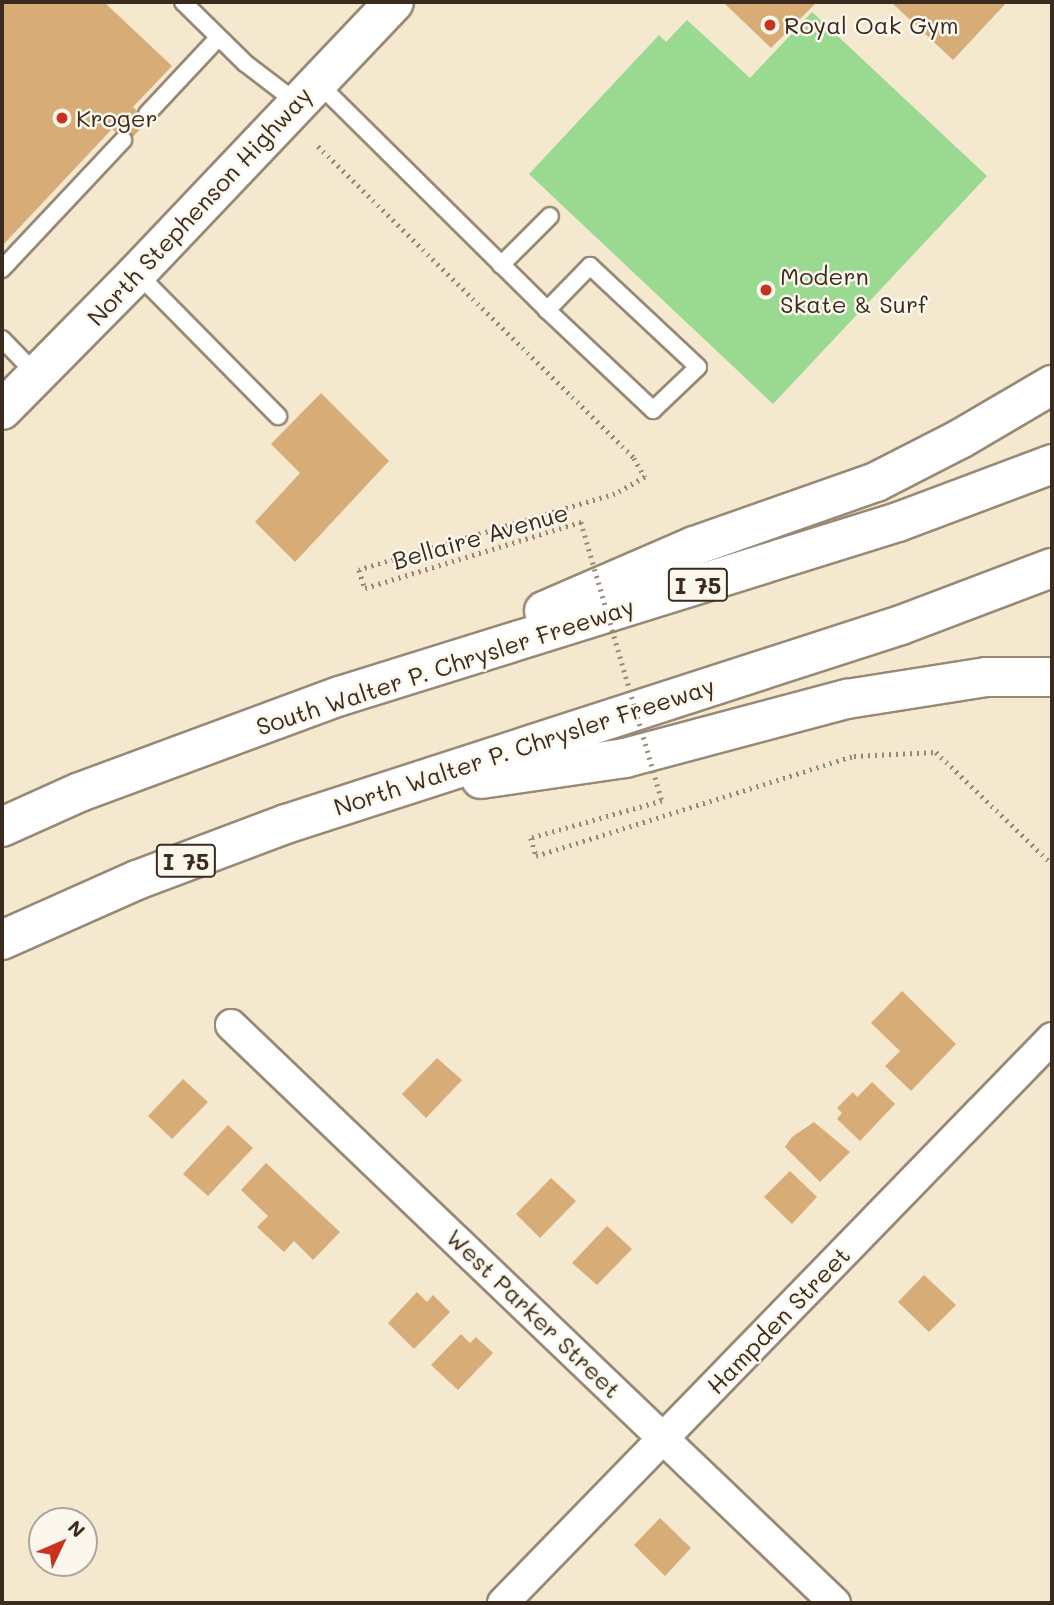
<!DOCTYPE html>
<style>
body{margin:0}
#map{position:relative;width:1054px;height:1605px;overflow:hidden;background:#f4e8cf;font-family:Mali,sans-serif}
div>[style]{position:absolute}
.green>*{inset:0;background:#99d990}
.building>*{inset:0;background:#d8ac77}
.path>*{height:4.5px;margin-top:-2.25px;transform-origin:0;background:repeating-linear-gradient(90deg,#988976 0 2px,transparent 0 7px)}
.roads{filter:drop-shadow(2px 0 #988976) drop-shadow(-2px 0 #988976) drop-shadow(0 2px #988976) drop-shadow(0 -2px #988976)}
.lane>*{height:16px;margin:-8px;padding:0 8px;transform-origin:8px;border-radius:8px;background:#fff}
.street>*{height:30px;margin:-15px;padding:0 15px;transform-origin:15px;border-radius:15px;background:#fff}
.secondary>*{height:38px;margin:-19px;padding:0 19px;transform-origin:19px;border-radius:19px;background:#fff}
.highway>*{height:38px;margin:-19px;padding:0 19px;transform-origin:19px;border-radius:19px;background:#fff}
.path-bridge>*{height:4.5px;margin-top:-2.25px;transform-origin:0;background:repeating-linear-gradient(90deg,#988976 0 2px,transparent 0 7px)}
.dots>*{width:19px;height:19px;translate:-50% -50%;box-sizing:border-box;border:4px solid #fbf7ec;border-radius:50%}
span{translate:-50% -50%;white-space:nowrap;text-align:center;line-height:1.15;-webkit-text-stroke:5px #fbf7ec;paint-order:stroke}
.shield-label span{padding:2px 5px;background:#fbf7ec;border:2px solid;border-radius:5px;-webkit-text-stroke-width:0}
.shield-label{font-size:23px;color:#3b2a1e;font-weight:700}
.poi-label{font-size:24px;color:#3b2a1e}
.left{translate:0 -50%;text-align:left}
.street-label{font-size:24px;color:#3b2a1e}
.frame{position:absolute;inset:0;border:4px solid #3b2a1e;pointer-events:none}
.north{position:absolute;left:28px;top:1507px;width:70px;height:70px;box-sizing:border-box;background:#fbf7ec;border:2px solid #aea59a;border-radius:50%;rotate:46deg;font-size:19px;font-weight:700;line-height:28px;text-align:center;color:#3b2a1e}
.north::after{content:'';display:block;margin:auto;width:24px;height:32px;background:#c8321e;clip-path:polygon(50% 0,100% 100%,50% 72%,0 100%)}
</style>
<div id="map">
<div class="green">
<div style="clip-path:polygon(812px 12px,987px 176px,773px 404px,529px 174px,659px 35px,666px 42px,687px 20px,750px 78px)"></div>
</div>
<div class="building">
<div style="clip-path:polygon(2px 2px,104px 2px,172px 66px,133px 107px,148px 121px,127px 143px,112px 129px,2px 246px)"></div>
<div style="clip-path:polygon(723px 2px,817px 2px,771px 48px)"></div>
<div style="clip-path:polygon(891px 2px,1007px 2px,953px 60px)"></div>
<div style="clip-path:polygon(321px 393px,389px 461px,295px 562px,255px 522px,300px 473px,271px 444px)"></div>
<div style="clip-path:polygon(902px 991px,956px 1044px,911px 1091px,885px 1066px,900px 1051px,871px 1023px)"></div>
<div style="clip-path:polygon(437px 1058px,462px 1080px,426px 1118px,402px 1094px)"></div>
<div style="clip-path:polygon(183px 1079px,208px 1102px,172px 1139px,148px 1116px)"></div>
<div style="clip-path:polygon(872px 1082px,895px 1104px,860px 1141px,837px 1119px,842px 1113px,837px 1108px,853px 1092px,857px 1097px)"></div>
<div style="clip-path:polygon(814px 1122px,850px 1152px,820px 1182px,785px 1147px,792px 1137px)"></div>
<div style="clip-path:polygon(228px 1125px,253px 1148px,208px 1196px,183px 1174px)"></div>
<div style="clip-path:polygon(266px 1163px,340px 1232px,313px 1260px,294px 1241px,284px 1252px,257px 1227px,268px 1216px,241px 1190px)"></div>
<div style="clip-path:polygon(790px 1171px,817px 1197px,792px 1224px,764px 1197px)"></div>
<div style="clip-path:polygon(551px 1178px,576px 1201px,540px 1238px,516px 1214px)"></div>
<div style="clip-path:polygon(607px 1226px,632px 1249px,597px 1285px,572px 1263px)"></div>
<div style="clip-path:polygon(924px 1275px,956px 1305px,929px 1332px,898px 1302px)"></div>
<div style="clip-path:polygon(417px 1292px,427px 1302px,433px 1295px,450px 1312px,414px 1349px,388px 1323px)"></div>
<div style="clip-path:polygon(461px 1334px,470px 1343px,476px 1337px,493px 1353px,458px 1390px,431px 1365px)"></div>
<div style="clip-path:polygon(660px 1518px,691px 1548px,665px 1576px,634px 1545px)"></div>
</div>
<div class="path">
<div style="left:318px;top:146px;width:444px;rotate:44.6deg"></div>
<div style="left:634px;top:458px;width:22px;rotate:60deg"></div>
<div style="left:645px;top:477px;width:34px;rotate:150deg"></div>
<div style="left:615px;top:494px;width:267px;rotate:163.5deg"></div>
<div style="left:536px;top:856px;width:333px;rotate:-17.5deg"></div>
<div style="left:854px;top:756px;width:82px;rotate:-2.8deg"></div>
<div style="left:936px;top:752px;width:161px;rotate:44deg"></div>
</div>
<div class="roads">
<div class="lane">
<div style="left:183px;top:2px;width:87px;rotate:44.5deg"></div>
<div style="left:245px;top:63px;width:64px;rotate:37.4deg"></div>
<div style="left:317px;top:82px;width:324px;rotate:44.7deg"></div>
<div style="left:547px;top:310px;width:146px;rotate:43.3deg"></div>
<div style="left:653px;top:410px;width:62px;rotate:-43.7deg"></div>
<div style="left:698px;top:367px;width:148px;rotate:-136.9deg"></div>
<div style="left:590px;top:266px;width:62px;rotate:134.3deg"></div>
<div style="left:147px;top:114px;width:104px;rotate:-46.9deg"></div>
<div style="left:501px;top:265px;width:69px;rotate:-45deg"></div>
<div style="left:2px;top:269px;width:177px;rotate:-46.8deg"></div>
<div style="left:137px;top:273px;width:201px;rotate:45.4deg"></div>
<div style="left:2px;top:339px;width:50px;rotate:45.8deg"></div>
</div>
<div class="street">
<div style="left:231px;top:1025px;width:836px;rotate:43.74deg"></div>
<div style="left:503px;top:1603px;width:788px;rotate:-45.82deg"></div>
</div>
<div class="secondary">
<div style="left:2px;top:410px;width:192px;rotate:-45.4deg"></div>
<div style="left:137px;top:273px;width:373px;rotate:-46.5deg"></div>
</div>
<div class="highway">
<div style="left:544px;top:611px;width:163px;rotate:-23.4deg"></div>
<div style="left:694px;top:546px;width:193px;rotate:-19.4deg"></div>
<div style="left:876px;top:482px;width:94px;rotate:-27.1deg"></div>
<div style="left:960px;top:439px;width:107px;rotate:-30.4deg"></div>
<div style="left:481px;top:779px;width:146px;rotate:-8.3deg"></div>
<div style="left:625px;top:758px;width:230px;rotate:-14.9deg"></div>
<div style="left:847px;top:699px;width:141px;rotate:-9deg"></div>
<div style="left:986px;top:677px;width:66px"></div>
<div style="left:2px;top:827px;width:85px;rotate:-24.2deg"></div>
<div style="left:80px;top:792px;width:277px;rotate:-20.3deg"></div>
<div style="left:340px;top:696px;width:584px;rotate:-17.32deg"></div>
<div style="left:898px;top:522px;width:165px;rotate:-20.6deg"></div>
<div style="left:2px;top:940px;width:148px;rotate:-24deg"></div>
<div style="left:137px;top:880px;width:159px;rotate:-20.6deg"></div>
<div style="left:286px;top:824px;width:646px;rotate:-17.93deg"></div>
<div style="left:901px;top:625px;width:161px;rotate:-20.7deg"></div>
</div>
</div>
<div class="path-bridge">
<div style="left:359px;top:570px;width:19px;rotate:72deg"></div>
<div style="left:365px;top:588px;width:226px;rotate:-17deg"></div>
<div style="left:581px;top:522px;width:291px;rotate:73.8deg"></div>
<div style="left:662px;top:801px;width:136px;rotate:164.2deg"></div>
<div style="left:531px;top:838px;width:19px;rotate:74deg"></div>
</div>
<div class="dots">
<div style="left:770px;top:25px;background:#c8321e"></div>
<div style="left:62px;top:118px;background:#c8321e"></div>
<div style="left:766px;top:290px;background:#c8321e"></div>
</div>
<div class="shield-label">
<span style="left:698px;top:585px">I 75</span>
<span style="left:186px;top:861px">I 75</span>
</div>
<div class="poi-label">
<span class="left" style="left:784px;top:25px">Royal Oak Gym</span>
<span class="left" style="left:76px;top:118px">Kroger</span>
<span class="left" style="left:780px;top:290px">Modern<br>Skate &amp; Surf</span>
</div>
<div class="street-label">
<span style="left:199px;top:206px;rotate:-47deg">North Stephenson Highway</span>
<span style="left:480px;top:536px;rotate:-16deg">Bellaire Avenue</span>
<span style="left:445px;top:666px;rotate:-18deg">South Walter P. Chrysler Freeway</span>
<span style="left:524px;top:746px;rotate:-18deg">North Walter P. Chrysler Freeway</span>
<span style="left:534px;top:1313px;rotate:44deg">West Parker Street</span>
<span style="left:778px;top:1320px;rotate:-46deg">Hampden Street</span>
</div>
<div class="frame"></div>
<div class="north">N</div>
</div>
